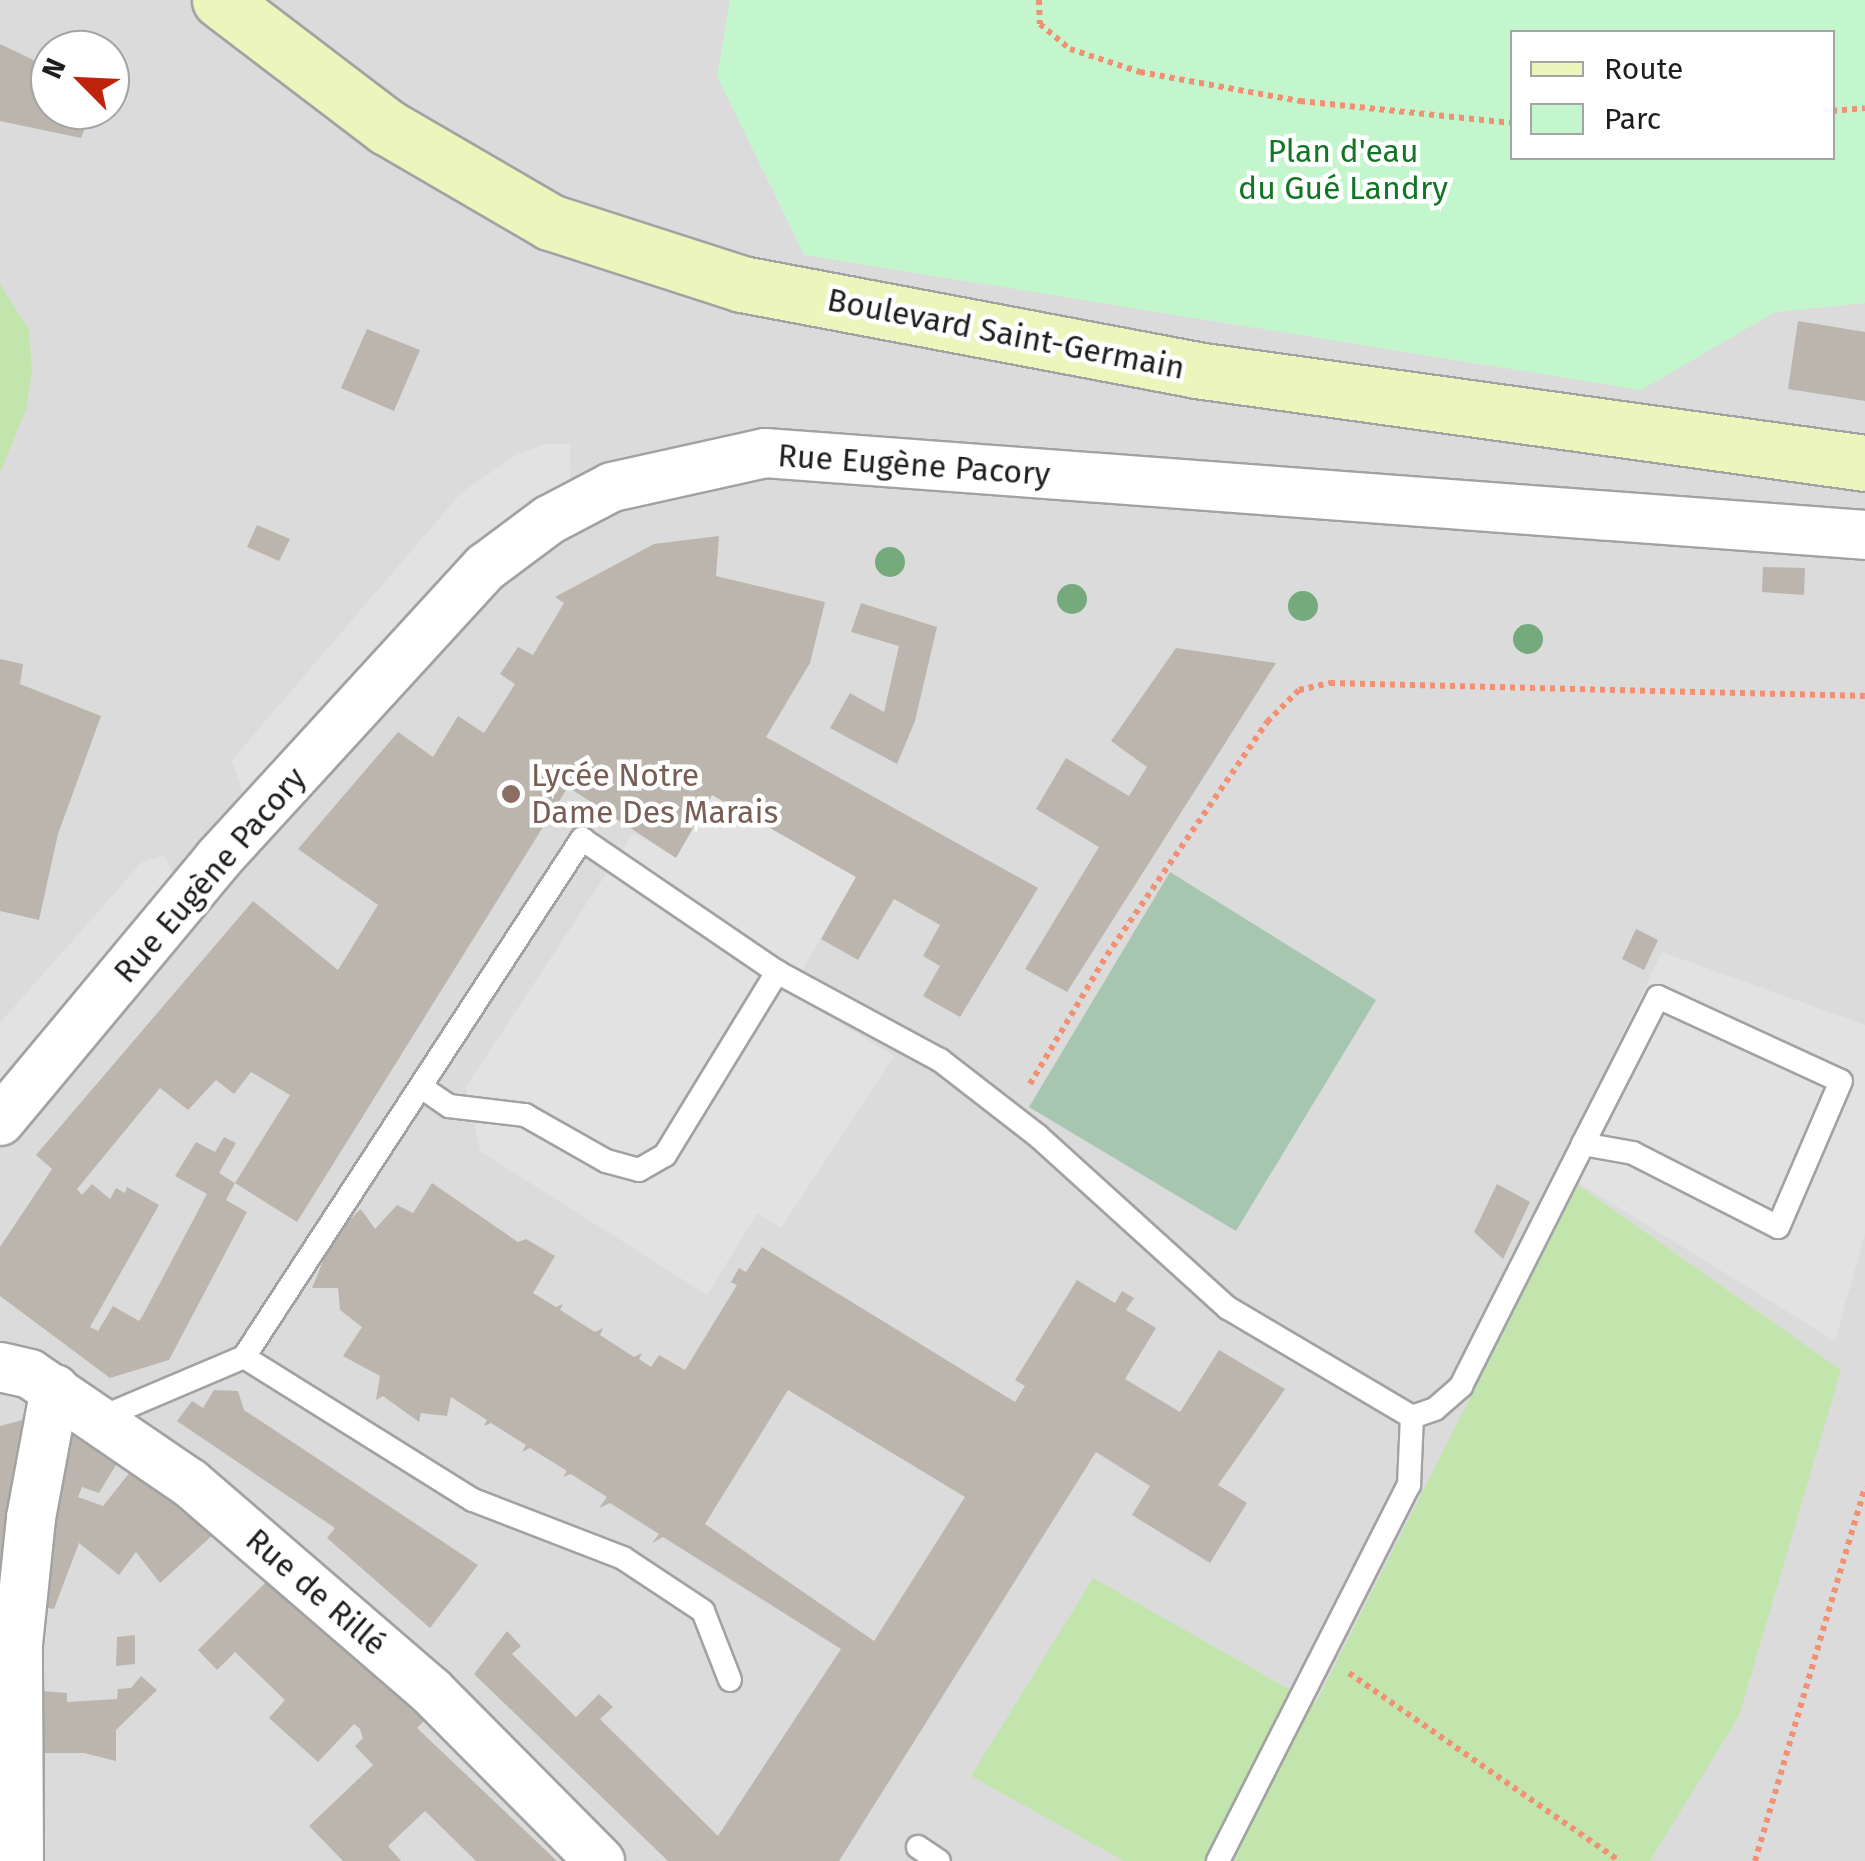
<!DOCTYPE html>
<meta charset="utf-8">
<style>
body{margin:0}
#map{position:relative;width:1865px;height:1861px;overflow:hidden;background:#eeece5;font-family:"Fira Sans",sans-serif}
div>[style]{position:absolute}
.residential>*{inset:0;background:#dcdbdb}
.grass>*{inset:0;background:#c2e5ae}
.cemetery>*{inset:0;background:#a7c6b0}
.park>*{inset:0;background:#c4f6ce}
.parking>*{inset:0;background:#e2e2e2}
.building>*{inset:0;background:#bbb5ae}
.path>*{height:6px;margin-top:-3px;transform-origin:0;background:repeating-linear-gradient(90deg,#f19073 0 5px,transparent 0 10px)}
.roads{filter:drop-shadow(2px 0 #a2a2a2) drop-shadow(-2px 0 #a2a2a2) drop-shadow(0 2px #a2a2a2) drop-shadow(0 -2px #a2a2a2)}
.lane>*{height:22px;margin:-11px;padding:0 11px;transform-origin:11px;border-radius:11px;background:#fff}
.street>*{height:48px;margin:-24px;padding:0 24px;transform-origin:24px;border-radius:24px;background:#fff}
.secondary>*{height:55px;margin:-27.5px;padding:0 27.5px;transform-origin:27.5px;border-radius:27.5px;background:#ebf5bc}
.trees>*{width:30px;height:30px;margin:-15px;border-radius:50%;background:#75ab7c}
.dots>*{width:28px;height:28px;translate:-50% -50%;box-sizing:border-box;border:5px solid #fff;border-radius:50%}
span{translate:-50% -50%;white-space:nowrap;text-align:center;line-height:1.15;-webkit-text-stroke:9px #fff;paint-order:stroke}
.park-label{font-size:32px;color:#127627}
.street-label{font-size:32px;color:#1e1e1e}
.education-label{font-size:32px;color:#785e54}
.left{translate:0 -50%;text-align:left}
.legend{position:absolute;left:1510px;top:30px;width:325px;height:130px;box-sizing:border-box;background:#fff;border:2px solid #a5a5a5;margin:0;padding:12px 18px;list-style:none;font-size:30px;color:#1e1e1e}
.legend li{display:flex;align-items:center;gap:20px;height:50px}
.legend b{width:50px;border:2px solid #a5a5a5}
.north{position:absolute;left:30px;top:30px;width:100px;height:100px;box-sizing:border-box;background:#fff;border:2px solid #a5a5a5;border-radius:50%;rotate:294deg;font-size:28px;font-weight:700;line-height:40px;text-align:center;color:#1e1e1e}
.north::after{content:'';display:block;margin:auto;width:35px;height:45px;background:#bf230d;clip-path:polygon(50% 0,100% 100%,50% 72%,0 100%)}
</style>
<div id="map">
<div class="residential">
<div style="clip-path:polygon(evenodd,0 0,1865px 0,1865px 1861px,0 1861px,0 0,1512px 32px,1832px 32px,1832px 158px,1512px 158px,1512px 32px,0 0,50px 50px,110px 50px,110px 110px,50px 110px,50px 50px)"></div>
</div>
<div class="grass">
<div style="clip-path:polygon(0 284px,29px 330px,32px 370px,26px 410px,0 472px)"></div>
<div style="clip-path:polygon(1578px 1185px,1841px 1370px,1739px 1716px,1650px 1861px,1124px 1861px,971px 1776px,1093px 1578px,1315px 1704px)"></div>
</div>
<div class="cemetery">
<div style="clip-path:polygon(1170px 872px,1376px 1000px,1236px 1231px,1029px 1107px)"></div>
</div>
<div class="park">
<div style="clip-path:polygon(evenodd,730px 0,1865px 0,1865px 303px,1775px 312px,1641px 390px,804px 255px,717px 76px,730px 0,1512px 32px,1832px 32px,1832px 158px,1512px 158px,1512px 32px)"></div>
</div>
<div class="parking">
<div style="clip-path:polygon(546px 444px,570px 444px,571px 509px,253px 823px,232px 760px,462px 492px,519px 453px)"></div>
<div style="clip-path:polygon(712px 795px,856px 877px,790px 992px,894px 1056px,781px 1228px,757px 1213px,707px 1295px,480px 1151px,466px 1087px,633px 833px,676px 857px)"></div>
<div style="clip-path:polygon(164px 855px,185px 899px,0 1121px,0 1023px,141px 863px)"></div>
<div style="clip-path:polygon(1662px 952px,1865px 1025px,1865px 1234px,1835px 1341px,1558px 1170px)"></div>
</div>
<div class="building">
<div style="clip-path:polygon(0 44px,50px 68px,50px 110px,92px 110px,81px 138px,0 121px)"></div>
<div style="clip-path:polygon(1798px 321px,1865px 332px,1865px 401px,1788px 389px)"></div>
<div style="clip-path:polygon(367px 329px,420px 350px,394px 411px,341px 388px)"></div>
<div style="clip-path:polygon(257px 525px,290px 539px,279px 561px,247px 547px)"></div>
<div style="clip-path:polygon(evenodd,719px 536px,716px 576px,825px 602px,810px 663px,766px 737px,1038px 888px,960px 1017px,923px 996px,940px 966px,923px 956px,940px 925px,894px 899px,858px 960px,821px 939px,856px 877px,712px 795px,676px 858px,568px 787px,297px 1222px,235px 1183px,226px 1200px,247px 1212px,169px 1360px,110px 1378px,0 1296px,0 1247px,52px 1169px,36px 1155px,253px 901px,338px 970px,378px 905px,298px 849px,398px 732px,433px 757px,458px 716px,484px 733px,515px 684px,500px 674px,518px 647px,533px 655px,564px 603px,555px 597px,654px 544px,719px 536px,251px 1072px,290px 1095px,235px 1183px,219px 1173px,236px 1143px,224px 1137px,215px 1152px,196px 1142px,175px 1176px,207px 1194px,143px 1315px,139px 1321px,113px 1306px,98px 1331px,90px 1327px,159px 1205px,127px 1187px,125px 1193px,116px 1188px,110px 1199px,92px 1184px,82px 1195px,77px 1189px,160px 1088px,188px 1110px,216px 1080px,234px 1094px,251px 1072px)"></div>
<div style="clip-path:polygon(1763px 567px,1805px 568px,1804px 595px,1762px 592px)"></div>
<div style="clip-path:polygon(861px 603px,937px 627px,915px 721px,897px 764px,830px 728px,850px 693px,884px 712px,899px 646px,851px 632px)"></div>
<div style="clip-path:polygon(1176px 648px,1276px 663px,1067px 992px,1025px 969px,1099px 847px,1036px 809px,1066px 758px,1129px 796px,1147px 767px,1111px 741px)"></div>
<div style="clip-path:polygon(0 659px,23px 664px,20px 684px,101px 716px,58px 834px,39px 920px,0 911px)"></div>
<div style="clip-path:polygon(1636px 929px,1658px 940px,1644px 970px,1622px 959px)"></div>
<div style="clip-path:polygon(evenodd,432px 1183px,518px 1242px,526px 1239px,555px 1256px,533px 1293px,556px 1307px,563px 1304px,560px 1310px,595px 1332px,603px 1328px,600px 1335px,634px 1357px,642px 1353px,639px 1359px,651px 1367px,659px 1355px,685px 1370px,737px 1285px,731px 1282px,739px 1268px,746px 1272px,762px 1247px,1015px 1402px,1025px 1386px,1015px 1380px,1077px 1280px,1115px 1303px,1122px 1291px,1134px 1298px,1126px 1310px,1156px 1328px,1125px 1379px,1180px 1412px,1219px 1350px,1285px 1389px,1218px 1485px,1247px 1503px,1210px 1563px,1132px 1515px,1150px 1486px,1096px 1452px,839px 1861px,668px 1861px,474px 1674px,507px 1631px,521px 1646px,512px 1654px,576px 1717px,599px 1694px,613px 1707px,600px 1719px,718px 1836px,841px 1649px,663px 1537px,652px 1543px,659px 1534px,610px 1503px,599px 1508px,607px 1497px,571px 1474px,563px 1477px,567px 1471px,530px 1448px,522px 1452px,526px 1445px,491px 1423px,484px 1426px,487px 1420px,451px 1397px,447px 1416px,421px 1413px,419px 1422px,383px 1396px,376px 1400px,380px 1376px,343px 1356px,362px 1327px,340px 1310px,338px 1288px,312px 1288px,334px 1234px,361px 1209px,375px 1229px,397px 1205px,413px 1213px,432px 1183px,788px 1390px,965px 1497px,874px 1641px,705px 1524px,788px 1390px)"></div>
<div style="clip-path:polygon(1497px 1184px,1530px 1202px,1503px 1259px,1474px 1232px)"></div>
<div style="clip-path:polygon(214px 1390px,238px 1391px,244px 1410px,478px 1565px,430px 1628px,327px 1538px,335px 1528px,177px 1421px,192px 1401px,203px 1408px)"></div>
<div style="clip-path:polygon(38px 1416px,0 1601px,0 1426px)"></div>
<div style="clip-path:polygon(62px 1422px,116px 1465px,99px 1493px,82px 1487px,78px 1497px,103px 1506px,139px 1461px,215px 1533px,160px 1583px,136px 1552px,119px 1575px,79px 1543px,54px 1609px,30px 1605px)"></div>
<div style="clip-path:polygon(272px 1576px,427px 1718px,417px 1728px,557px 1861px,476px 1861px,425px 1811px,388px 1846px,401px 1861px,343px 1861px,309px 1826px,373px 1765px,355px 1746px,363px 1738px,360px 1729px,354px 1724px,318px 1762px,269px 1718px,285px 1700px,235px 1652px,217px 1670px,198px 1650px)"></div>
<div style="clip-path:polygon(135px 1635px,135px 1664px,116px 1666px,117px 1637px)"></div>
<div style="clip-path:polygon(141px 1676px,157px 1690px,116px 1730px,116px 1761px,84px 1753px,28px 1753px,29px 1690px,67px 1693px,67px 1702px,117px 1699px,118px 1689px,131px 1688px)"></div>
</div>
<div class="path">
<div style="left:1039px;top:0;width:24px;rotate:88deg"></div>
<div style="left:1040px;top:24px;width:39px;rotate:40deg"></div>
<div style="left:1070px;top:49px;width:74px;rotate:18.2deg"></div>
<div style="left:1140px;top:72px;width:163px;rotate:10.3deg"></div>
<div style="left:1300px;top:101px;width:213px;rotate:5.9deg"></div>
<div style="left:1832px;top:111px;width:33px;rotate:-5deg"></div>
<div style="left:1030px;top:1084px;width:150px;rotate:-59.2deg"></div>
<div style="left:1107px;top:955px;width:283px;rotate:-55.5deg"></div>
<div style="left:1267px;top:722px;width:45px;rotate:-45deg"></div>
<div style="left:1299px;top:690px;width:32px;rotate:-13deg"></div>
<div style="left:1330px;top:683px;width:535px;rotate:1.39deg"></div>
<div style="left:1349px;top:1673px;width:329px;rotate:34.8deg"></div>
<div style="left:1755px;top:1861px;width:390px;rotate:-73.6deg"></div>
</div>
<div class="roads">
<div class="lane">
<div style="left:421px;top:1087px;width:34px;rotate:34deg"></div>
<div style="left:449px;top:1106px;width:77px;rotate:6.8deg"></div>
<div style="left:525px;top:1115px;width:93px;rotate:29.6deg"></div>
<div style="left:606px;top:1161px;width:34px;rotate:15deg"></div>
<div style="left:639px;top:1170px;width:30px;rotate:-30deg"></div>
<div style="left:665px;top:1155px;width:215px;rotate:-58.5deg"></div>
<div style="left:244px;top:1357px;width:270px;rotate:32deg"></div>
<div style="left:473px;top:1500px;width:161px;rotate:21.1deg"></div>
<div style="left:623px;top:1558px;width:96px;rotate:33.5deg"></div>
<div style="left:703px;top:1611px;width:74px;rotate:68.6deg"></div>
<div style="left:98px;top:1419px;width:159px;rotate:-23deg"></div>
<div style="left:244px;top:1357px;width:619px;rotate:-56.88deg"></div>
<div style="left:582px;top:839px;width:236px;rotate:34.3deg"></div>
<div style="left:777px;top:972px;width:185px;rotate:28.4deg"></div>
<div style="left:940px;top:1060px;width:124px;rotate:37.8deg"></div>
<div style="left:1038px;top:1136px;width:256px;rotate:42.2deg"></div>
<div style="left:1228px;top:1308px;width:214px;rotate:30.6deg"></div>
<div style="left:1412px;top:1417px;width:24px;rotate:-19deg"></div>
<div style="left:1435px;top:1409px;width:35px;rotate:-41deg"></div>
<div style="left:1461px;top:1386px;width:271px;rotate:-63.2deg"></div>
<div style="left:1583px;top:1144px;width:165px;rotate:-63deg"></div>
<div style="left:1658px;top:997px;width:201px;rotate:24.7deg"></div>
<div style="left:1841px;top:1081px;width:159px;rotate:113.3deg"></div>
<div style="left:1778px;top:1227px;width:163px;rotate:-153deg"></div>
<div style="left:1633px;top:1153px;width:51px;rotate:-169.8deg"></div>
<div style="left:918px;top:1847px;width:25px;rotate:34deg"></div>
<div style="left:1218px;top:1861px;width:422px;rotate:-63.1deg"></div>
<div style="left:1409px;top:1485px;width:68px;rotate:-87.5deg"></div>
</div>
<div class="street">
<div style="left:0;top:1121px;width:341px;rotate:-50.2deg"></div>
<div style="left:218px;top:859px;width:396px;rotate:-47.5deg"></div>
<div style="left:486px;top:567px;width:79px;rotate:-36.7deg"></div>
<div style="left:549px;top:520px;width:71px;rotate:-27.6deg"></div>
<div style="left:612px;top:487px;width:157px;rotate:-12.5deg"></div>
<div style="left:765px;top:453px;width:1103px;rotate:4.26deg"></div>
<div style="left:0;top:1367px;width:31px;rotate:13deg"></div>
<div style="left:30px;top:1374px;width:194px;rotate:34.3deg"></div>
<div style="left:190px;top:1483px;width:318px;rotate:40.8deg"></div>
<div style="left:431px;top:1691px;width:240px;rotate:45.2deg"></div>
<div style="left:19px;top:1861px;width:217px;rotate:-90.3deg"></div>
<div style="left:18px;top:1644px;width:127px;rotate:-84.1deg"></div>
<div style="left:31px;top:1518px;width:131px;rotate:-79.5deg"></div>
</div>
<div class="secondary">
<div style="left:220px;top:0;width:210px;rotate:37.3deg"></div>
<div style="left:387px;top:127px;width:189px;rotate:30.2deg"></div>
<div style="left:550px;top:222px;width:202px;rotate:17.9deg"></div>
<div style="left:742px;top:284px;width:462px;rotate:10.7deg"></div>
<div style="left:1196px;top:370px;width:675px;rotate:7.91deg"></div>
</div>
</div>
<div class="trees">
<div style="left:890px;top:562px"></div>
<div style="left:1072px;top:599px"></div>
<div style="left:1303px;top:606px"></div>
<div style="left:1528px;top:639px"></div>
</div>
<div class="dots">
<div style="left:511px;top:794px;background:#8d6e63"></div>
</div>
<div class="park-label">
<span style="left:1343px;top:170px">Plan d'eau<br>du Gué Landry</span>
</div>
<div class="street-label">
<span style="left:1006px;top:334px;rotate:11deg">Boulevard Saint-Germain</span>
<span style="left:914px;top:465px;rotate:4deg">Rue Eugène Pacory</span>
<span style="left:210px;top:875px;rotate:-49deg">Rue Eugène Pacory</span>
<span style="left:316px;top:1592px;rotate:41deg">Rue de Rillé</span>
</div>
<div class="education-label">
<span class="left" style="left:531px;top:794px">Lycée Notre<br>Dame Des Marais</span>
</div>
<ul class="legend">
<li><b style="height:12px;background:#ebf5bc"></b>Route</li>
<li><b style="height:28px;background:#c4f6ce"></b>Parc</li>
</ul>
<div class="north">N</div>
</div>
